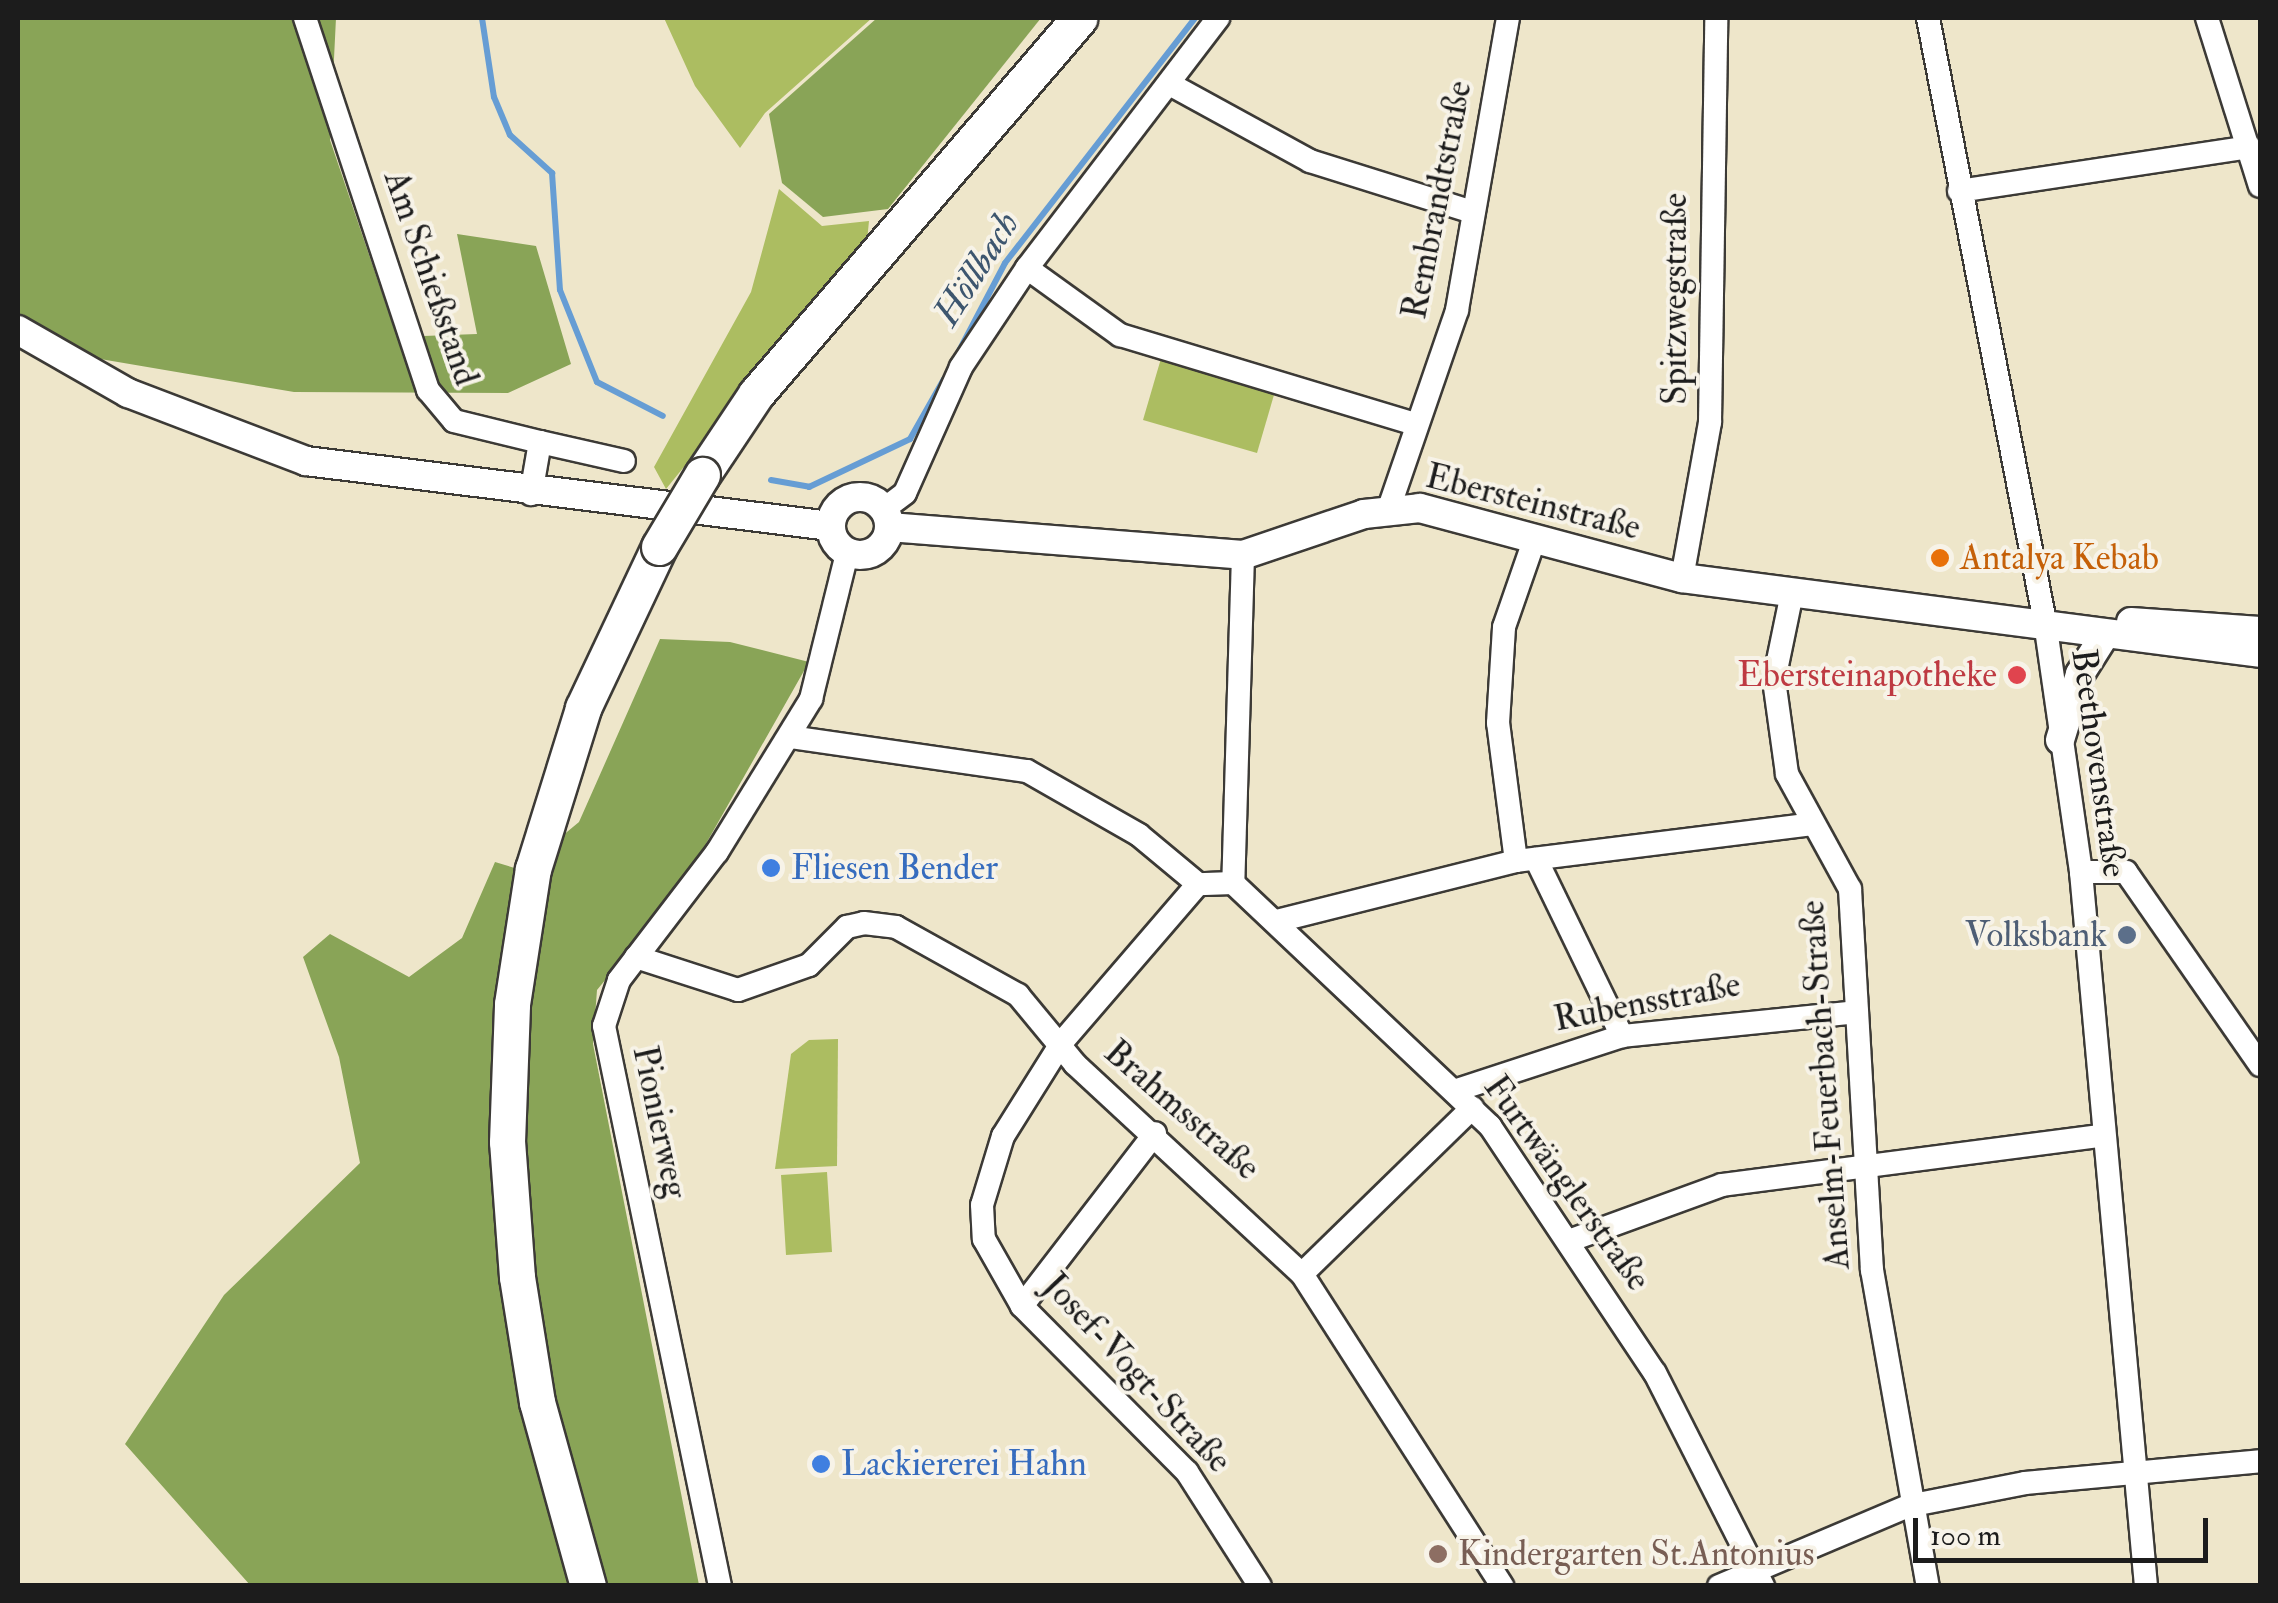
<!DOCTYPE html>
<meta charset="utf-8">
<style>
body{margin:0}
#map{position:relative;width:2278px;height:1603px;overflow:hidden;background:#eee6ca;font-family:"IM FELL Double Pica",serif}
div>[style]{position:absolute}
.green>*{inset:0;background:#acbd61}
.forest>*{inset:0;background:#89a457}
.stream>*{height:6px;margin:-3px;padding:0 3px;transform-origin:3px;border-radius:3px;background:#669dd4}
.roads{filter:drop-shadow(2px 0 #3c3a36) drop-shadow(-2px 0 #3c3a36) drop-shadow(0 2px #3c3a36) drop-shadow(0 -2px #3c3a36)}
.minor>*{height:22px;margin:-11px;padding:0 11px;transform-origin:11px;border-radius:11px;background:#fff}
.tertiary>*{height:28px;margin:-14px;padding:0 14px;transform-origin:14px;border-radius:14px;background:#fff}
.tertiary>.ring{margin:-14px;padding:0;box-sizing:content-box;background:none;border:28px solid #fff;border-radius:50%}
.primary>*{height:35px;margin:-17.5px;padding:0 17.5px;transform-origin:17.5px;border-radius:17.5px;background:#fff}
.bridges{filter:drop-shadow(2px 0 #3c3a36) drop-shadow(-2px 0 #3c3a36) drop-shadow(0 2px #3c3a36) drop-shadow(0 -2px #3c3a36)}
.primary-bridge>*{height:35px;margin:-17.5px;padding:0 17.5px;transform-origin:17.5px;border-radius:17.5px;background:#fff}
.dots>*{width:28px;height:28px;translate:-50% -50%;box-sizing:border-box;border:5px solid #f7f3e8;border-radius:50%}
span{translate:-50% -50%;white-space:nowrap;text-align:center;line-height:1.15;-webkit-text-stroke:8px #f7f3e8;paint-order:stroke}
.street-label{font-size:35px;color:#1c1c1c}
.food-label{font-size:35px;color:#c56008}
.left{translate:0 -50%;text-align:left}
.health-label{font-size:35px;color:#be3a42}
.right{translate:-100% -50%;text-align:right}
.shop-label{font-size:35px;color:#366cbe}
.service-label{font-size:35px;color:#4e5e75}
.education-label{font-size:35px;color:#785e54}
.water-label{font-size:38px;color:#3d566f;font-style:italic}
.frame{position:absolute;inset:0;border:20px solid #1c1c1c;pointer-events:none}
.scale{position:absolute;left:1913px;top:1518px;width:295px;height:45px;box-sizing:border-box;border:5px solid #1c1c1c;border-top:0;padding-left:12px;font-size:30px;line-height:35px;white-space:nowrap;color:#1c1c1c;-webkit-text-stroke:8px #f7f3e8;paint-order:stroke}
</style>
<div id="map">
<div class="green">
<div style="clip-path:polygon(664px 18px,872px 18px,765px 113px,740px 148px,695px 86px)"></div>
<div style="clip-path:polygon(779px 189px,822px 226px,869px 221px,867px 241px,666px 489px,654px 467px,751px 292px)"></div>
<div style="clip-path:polygon(1162px 355px,1276px 388px,1257px 453px,1143px 420px)"></div>
<div style="clip-path:polygon(838px 1039px,837px 1166px,775px 1169px,791px 1054px,809px 1040px)"></div>
<div style="clip-path:polygon(827px 1172px,832px 1252px,786px 1255px,781px 1175px)"></div>
</div>
<div class="forest">
<div style="clip-path:polygon(18px 18px,336px 18px,330px 140px,397px 337px,477px 334px,457px 234px,536px 246px,571px 364px,508px 393px,294px 392px,18px 345px)"></div>
<div style="clip-path:polygon(877px 18px,1041px 18px,888px 209px,823px 217px,782px 183px,769px 114px)"></div>
<div style="clip-path:polygon(660px 639px,730px 642px,809px 662px,682px 886px,597px 990px,593px 1044px,699px 1585px,250px 1585px,125px 1444px,224px 1295px,360px 1163px,339px 1057px,303px 957px,330px 934px,409px 977px,462px 938px,495px 862px,521px 870px,579px 822px)"></div>
</div>
<div class="stream">
<div style="left:482px;top:18px;width:80px;rotate:81.4deg"></div>
<div style="left:494px;top:97px;width:41px;rotate:67.2deg"></div>
<div style="left:510px;top:135px;width:57px;rotate:42.1deg"></div>
<div style="left:552px;top:173px;width:117px;rotate:86.1deg"></div>
<div style="left:560px;top:290px;width:99px;rotate:68.1deg"></div>
<div style="left:597px;top:382px;width:74px;rotate:27.3deg"></div>
<div style="left:959px;top:351px;width:99px;rotate:-62.4deg"></div>
<div style="left:1005px;top:263px;width:310px;rotate:-52.2deg"></div>
<div style="left:771px;top:480px;width:39px;rotate:10deg"></div>
<div style="left:809px;top:487px;width:112px;rotate:-25.4deg"></div>
<div style="left:910px;top:439px;width:69px;rotate:-60.5deg"></div>
</div>
<div class="roads">
<div class="minor">
<div style="left:305px;top:18px;width:392px;rotate:71.7deg"></div>
<div style="left:428px;top:390px;width:40px;rotate:50deg"></div>
<div style="left:454px;top:421px;width:89px;rotate:13.7deg"></div>
<div style="left:540px;top:442px;width:53px;rotate:99.8deg"></div>
<div style="left:1928px;top:18px;width:615px;rotate:79.04deg"></div>
<div style="left:2045px;top:622px;width:253px;rotate:81.8deg"></div>
<div style="left:2081px;top:872px;width:717px;rotate:84.8deg"></div>
<div style="left:2207px;top:18px;width:176px;rotate:72.5deg"></div>
<div style="left:1173px;top:86px;width:156px;rotate:28.7deg"></div>
<div style="left:1310px;top:161px;width:171px;rotate:17.4deg"></div>
<div style="left:1959px;top:191px;width:294px;rotate:-8.6deg"></div>
<div style="left:1027px;top:268px;width:115px;rotate:35.8deg"></div>
<div style="left:1120px;top:335px;width:305px;rotate:16.8deg"></div>
<div style="left:540px;top:442px;width:86px;rotate:12.7deg"></div>
<div style="left:1389px;top:508px;width:209px;rotate:-71deg"></div>
<div style="left:1457px;top:310px;width:296px;rotate:-80.1deg"></div>
<div style="left:884px;top:509px;width:26px;rotate:-37deg"></div>
<div style="left:905px;top:493px;width:138px;rotate:-66deg"></div>
<div style="left:961px;top:367px;width:119px;rotate:-56.3deg"></div>
<div style="left:1027px;top:268px;width:315px;rotate:-52.6deg"></div>
<div style="left:1243px;top:555px;width:328px;rotate:91.7deg"></div>
<div style="left:1233px;top:883px;width:35px;rotate:178deg"></div>
<div style="left:1198px;top:884px;width:208px;rotate:130.7deg"></div>
<div style="left:1062px;top:1042px;width:111px;rotate:122.1deg"></div>
<div style="left:1003px;top:1136px;width:72px;rotate:106.9deg"></div>
<div style="left:982px;top:1205px;width:34px;rotate:87deg"></div>
<div style="left:984px;top:1239px;width:77px;rotate:60.4deg"></div>
<div style="left:1022px;top:1306px;width:234px;rotate:45.2deg"></div>
<div style="left:1187px;top:1472px;width:135px;rotate:57.4deg"></div>
<div style="left:1682px;top:578px;width:158px;rotate:-79.8deg"></div>
<div style="left:1710px;top:422px;width:404px;rotate:-89.1deg"></div>
<div style="left:1792px;top:593px;width:89px;rotate:101.7deg"></div>
<div style="left:1774px;top:680px;width:95px;rotate:82.1deg"></div>
<div style="left:1787px;top:774px;width:131px;rotate:61.3deg"></div>
<div style="left:1850px;top:889px;width:382px;rotate:86.7deg"></div>
<div style="left:1872px;top:1270px;width:321px;rotate:80deg"></div>
<div style="left:790px;top:737px;width:239px;rotate:8.2deg"></div>
<div style="left:1027px;top:771px;width:129px;rotate:29.7deg"></div>
<div style="left:1139px;top:835px;width:77px;rotate:39.7deg"></div>
<div style="left:1536px;top:859px;width:197px;rotate:64.1deg"></div>
<div style="left:1516px;top:861px;width:139px;rotate:-97.4deg"></div>
<div style="left:1498px;top:723px;width:96px;rotate:-86.4deg"></div>
<div style="left:1504px;top:627px;width:94px;rotate:-70.8deg"></div>
<div style="left:2081px;top:872px;width:45px"></div>
<div style="left:2126px;top:872px;width:235px;rotate:55.2deg"></div>
<div style="left:1233px;top:883px;width:354px;rotate:43.4deg"></div>
<div style="left:1490px;top:1126px;width:297px;rotate:56.3deg"></div>
<div style="left:1655px;top:1373px;width:239px;rotate:63.1deg"></div>
<div style="left:1277px;top:921px;width:246px;rotate:-14.1deg"></div>
<div style="left:1516px;top:861px;width:298px;rotate:-7.1deg"></div>
<div style="left:636px;top:957px;width:107px;rotate:17.9deg"></div>
<div style="left:738px;top:990px;width:75px;rotate:-19.4deg"></div>
<div style="left:809px;top:965px;width:54px;rotate:-45deg"></div>
<div style="left:847px;top:927px;width:17px;rotate:-13deg"></div>
<div style="left:864px;top:923px;width:32px;rotate:7deg"></div>
<div style="left:896px;top:927px;width:140px;rotate:29.1deg"></div>
<div style="left:1018px;top:995px;width:89px;rotate:50.4deg"></div>
<div style="left:1075px;top:1064px;width:309px;rotate:42.8deg"></div>
<div style="left:1302px;top:1274px;width:371px;rotate:57.3deg"></div>
<div style="left:1457px;top:1090px;width:174px;rotate:-18.1deg"></div>
<div style="left:1622px;top:1036px;width:236px;rotate:-5.8deg"></div>
<div style="left:1574px;top:1239px;width:158px;rotate:-20deg"></div>
<div style="left:1722px;top:1185px;width:380px;rotate:-7.4deg"></div>
<div style="left:1302px;top:1274px;width:238px;rotate:-44.3deg"></div>
<div style="left:1022px;top:1306px;width:218px;rotate:-52.4deg"></div>
<div style="left:720px;top:1586px;width:572px;rotate:-101.7deg"></div>
<div style="left:604px;top:1026px;width:48px;rotate:-71.9deg"></div>
<div style="left:619px;top:980px;width:161px;rotate:-52.6deg"></div>
<div style="left:717px;top:852px;width:180px;rotate:-58.4deg"></div>
<div style="left:811px;top:699px;width:150px;rotate:-76.1deg"></div>
<div style="left:1719px;top:1586px;width:205px;rotate:-22.9deg"></div>
<div style="left:1908px;top:1506px;width:119px;rotate:-11.1deg"></div>
<div style="left:2025px;top:1483px;width:236px;rotate:-5.3deg"></div>
</div>
<div class="tertiary">
<div style="left:18px;top:330px;width:127px;rotate:29.8deg"></div>
<div style="left:128px;top:393px;width:191px;rotate:20.9deg"></div>
<div style="left:306px;top:461px;width:528px;rotate:7.07deg"></div>
<div class="ring" style="left:831px;top:497px;width:30px;height:30px"></div>
<div style="left:889px;top:527px;width:355px;rotate:4.5deg"></div>
<div style="left:1243px;top:555px;width:128px;rotate:-18.7deg"></div>
<div style="left:1364px;top:514px;width:56px;rotate:-6.1deg"></div>
<div style="left:1420px;top:508px;width:271px;rotate:15deg"></div>
<div style="left:1682px;top:578px;width:583px;rotate:7.39deg"></div>
<div style="left:2131px;top:622px;width:129px;rotate:4deg"></div>
<div style="left:2060px;top:740px;width:69px;rotate:-73.1deg"></div>
<div style="left:2080px;top:674px;width:45px;rotate:-57.7deg"></div>
</div>
<div class="primary">
<div style="left:702px;top:475px;width:97px;rotate:-56.3deg"></div>
<div style="left:756px;top:394px;width:496px;rotate:-49.3deg"></div>
<div style="left:588px;top:1586px;width:191px;rotate:-105.5deg"></div>
<div style="left:537px;top:1402px;width:127px;rotate:-99.1deg"></div>
<div style="left:517px;top:1277px;width:135px;rotate:-94.2deg"></div>
<div style="left:507px;top:1142px;width:138px;rotate:-87.9deg"></div>
<div style="left:512px;top:1004px;width:137px;rotate:-81.2deg"></div>
<div style="left:533px;top:869px;width:169px;rotate:-72.7deg"></div>
<div style="left:583px;top:708px;width:178px;rotate:-64.7deg"></div>
</div>
</div>
<div class="bridges">
<div class="primary-bridge">
<div style="left:659px;top:547px;width:84px;rotate:-59.2deg"></div>
</div>
</div>
<div class="dots">
<div style="left:1940px;top:558px;background:#e8710a"></div>
<div style="left:2017px;top:675px;background:#e0444e"></div>
<div style="left:771px;top:868px;background:#3f7fe0"></div>
<div style="left:2127px;top:935px;background:#5c6f8a"></div>
<div style="left:821px;top:1464px;background:#3f7fe0"></div>
<div style="left:1438px;top:1554px;background:#8d6e63"></div>
</div>
<div class="street-label">
<span style="left:1437px;top:200px;rotate:-79deg">Rembrandtstraße</span>
<span style="left:431px;top:278px;rotate:71deg">Am Schießstand</span>
<span style="left:1675px;top:299px;rotate:-90deg">Spitzwegstraße</span>
<span style="left:1533px;top:502px;rotate:14deg">Ebersteinstraße</span>
<span style="left:2099px;top:763px;rotate:82deg">Beethovenstraße</span>
<span style="left:1647px;top:1002px;rotate:-11deg">Rubensstraße</span>
<span style="left:1825px;top:1085px;rotate:-94deg">Anselm-Feuerbach-Straße</span>
<span style="left:1182px;top:1110px;rotate:41deg">Brahmsstraße</span>
<span style="left:660px;top:1122px;rotate:78deg">Pionierweg</span>
<span style="left:1567px;top:1183px;rotate:54deg">Furtwänglerstraße</span>
<span style="left:1137px;top:1373px;rotate:47deg">Josef-Vogt-Straße</span>
</div>
<div class="food-label">
<span class="left" style="left:1960px;top:558px">Antalya Kebab</span>
</div>
<div class="health-label">
<span class="right" style="left:1997px;top:675px">Ebersteinapotheke</span>
</div>
<div class="shop-label">
<span class="left" style="left:791px;top:868px">Fliesen Bender</span>
<span class="left" style="left:841px;top:1464px">Lackiererei Hahn</span>
</div>
<div class="service-label">
<span class="right" style="left:2107px;top:935px">Volksbank</span>
</div>
<div class="education-label">
<span class="left" style="left:1458px;top:1554px">Kindergarten St.Antonius</span>
</div>
<div class="water-label">
<span style="left:977px;top:269px;rotate:-58deg">Höllbach</span>
</div>
<div class="frame"></div>
<div class="scale">100 m</div>
</div>
